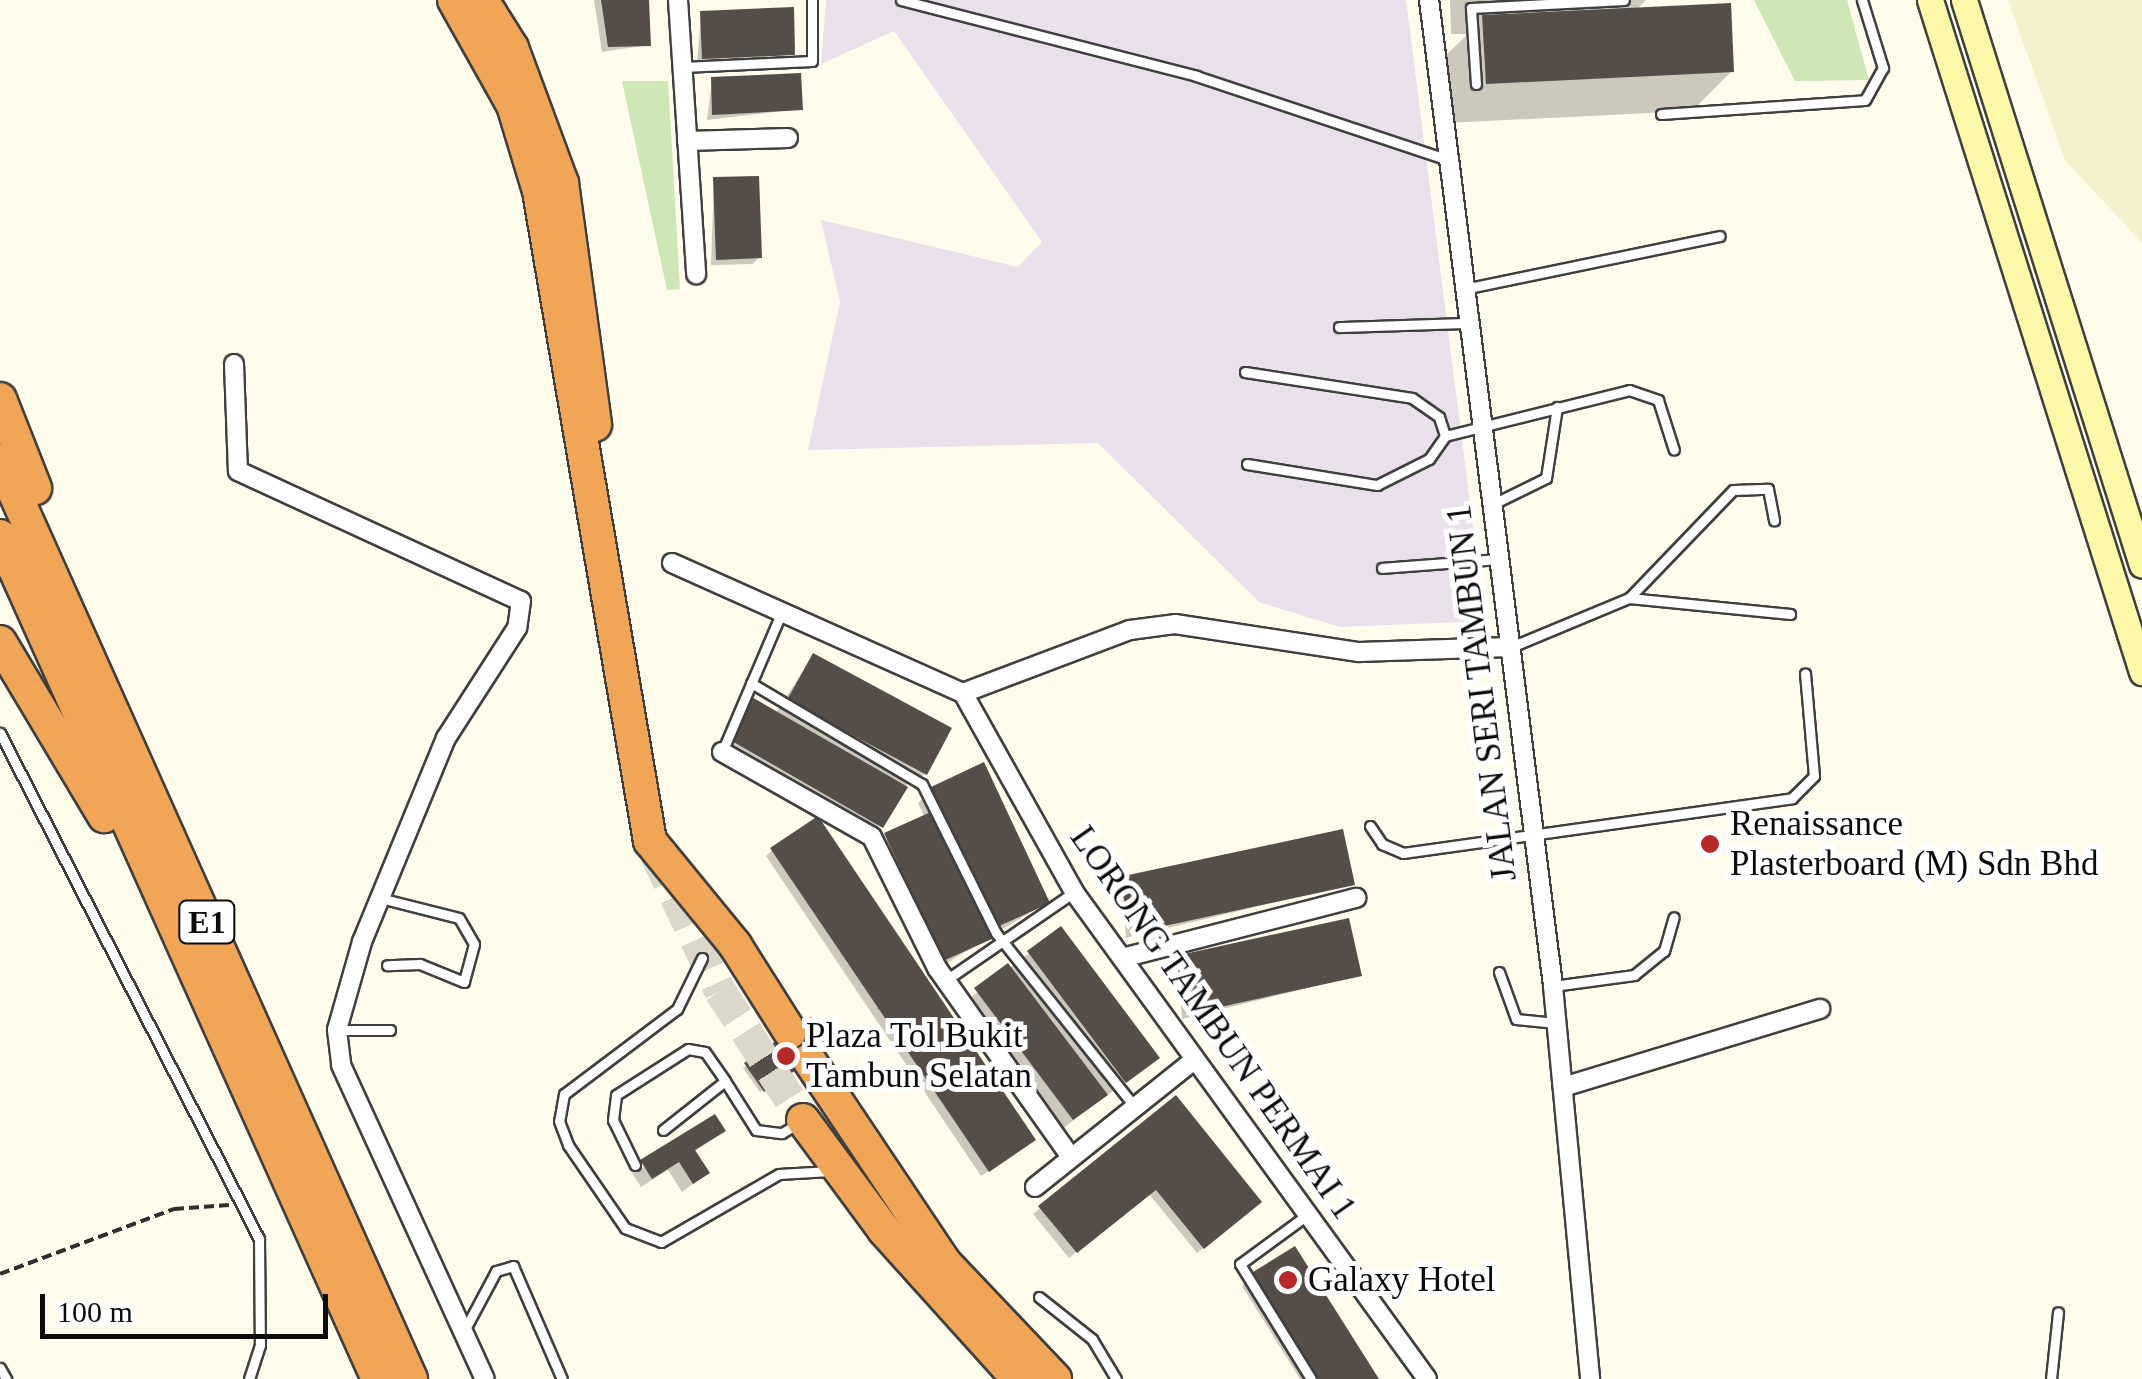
<!DOCTYPE html>
<style>
body{margin:0}
#map{position:relative;width:2142px;height:1379px;overflow:hidden;background:#fffceb;font-family:Georgia,serif}
div>[style]{position:absolute}
.industrial>*{inset:0;background:#eae0eb}
.farmland>*{inset:0;background:#f3f2cc}
.green>*{inset:0;background:#cde7b6}
.shadow>*{inset:0;background:#0003}
.building>*{inset:0;background:#544d48}
.highway-tunnel>*{height:32px;margin-top:-16px;transform-origin:0;background:repeating-linear-gradient(90deg,#dbd8ca 0 32px,transparent 0 48px)}
.path>*{height:4px;margin-top:-2px;transform-origin:0;background:repeating-linear-gradient(90deg,#2e2e2e 0 10px,transparent 0 15px)}
.roads{filter:drop-shadow(2px 0 #3f3f3f) drop-shadow(-2px 0 #3f3f3f) drop-shadow(0 2px #3f3f3f) drop-shadow(0 -2px #3f3f3f)}
.lane>*{height:9px;margin:-4.5px;padding:0 4.5px;transform-origin:4.5px;border-radius:4.5px;background:#fff}
.street>*{height:18px;margin:-9px;padding:0 9px;transform-origin:9px;border-radius:9px;background:#fff}
.secondary>*{height:25px;margin:-12.5px;padding:0 12.5px;transform-origin:12.5px;border-radius:12.5px;background:#fdf8a7}
.highway>*{height:32px;margin:-16px;padding:0 16px;transform-origin:16px;border-radius:16px;background:#f1a556}
.dots>*{width:28px;height:28px;translate:-50% -50%;box-sizing:border-box;border:5px solid #fff;border-radius:50%}
span{translate:-50% -50%;white-space:nowrap;text-align:center;line-height:1.15;-webkit-text-stroke:10px #fff;paint-order:stroke}
.shield-label span{padding:2px 8px;background:#fff;border:2px solid;border-radius:8px;-webkit-text-stroke-width:0}
.shield-label{font-size:32px;color:#0c0c0c;font-weight:700}
.street-label{font-size:35px;color:#0c0c0c}
.poi-label{font-size:35px;color:#0c0c0c}
.left{translate:0 -50%;text-align:left}
.scale{position:absolute;left:40px;top:1294px;width:288px;height:45px;box-sizing:border-box;border:5px solid #0c0c0c;border-top:0;padding-left:12px;font-size:30px;line-height:35px;white-space:nowrap;color:#0c0c0c;-webkit-text-stroke:8px #fff;paint-order:stroke}
</style>
<div id="map">
<div class="industrial">
<div style="clip-path:polygon(826px 0,1406px 0,1485px 621px,1340px 627px,1259px 602px,1098px 443px,808px 450px,840px 302px,821px 220px,1018px 267px,1042px 242px,894px 31px,821px 64px)"></div>
</div>
<div class="farmland">
<div style="clip-path:polygon(2008px 0,2142px 0,2142px 243px,2065px 160px)"></div>
</div>
<div class="green">
<div style="clip-path:polygon(1754px 0,1847px 0,1869px 80px,1795px 81px)"></div>
<div style="clip-path:polygon(622px 81px,668px 81px,680px 289px,667px 290px)"></div>
</div>
<div class="shadow">
<div style="clip-path:polygon(594px 0,647px 0,648px 45px,602px 52px)"></div>
<div style="clip-path:polygon(1450px 0,1646px 0,1636px 10px,1732px 71px,1692px 111px,1446px 123px,1443px 58px,1468px 34px,1451px 34px)"></div>
<div style="clip-path:polygon(701px 14px,793px 54px,697px 64px)"></div>
<div style="clip-path:polygon(712px 80px,800px 109px,707px 120px)"></div>
<div style="clip-path:polygon(714px 180px,759px 257px,753px 264px,711px 265px)"></div>
<div style="clip-path:polygon(813px 656px,925px 774px,906px 785px,867px 841px,713px 752px,736px 713px,775px 714px)"></div>
<div style="clip-path:polygon(982px 766px,1047px 902px,929px 974px,872px 849px,925px 818px,918px 803px,932px 789px)"></div>
<div style="clip-path:polygon(772px 850px,1027px 1146px,981px 1176px,766px 856px)"></div>
<div style="clip-path:polygon(1121px 879px,1352px 884px,1126px 938px)"></div>
<div style="clip-path:polygon(1061px 929px,1157px 1058px,1058px 1132px,962px 1004px)"></div>
<div style="clip-path:polygon(1177px 958px,1360px 975px,1182px 1019px)"></div>
<div style="clip-path:polygon(810px 1021px,825px 1048px,760px 1092px,743px 1068px)"></div>
<div style="clip-path:polygon(1175px 1099px,1253px 1208px,1197px 1253px,1149px 1194px,1069px 1258px,1033px 1214px)"></div>
<div style="clip-path:polygon(723px 1131px,694px 1152px,707px 1173px,682px 1192px,668px 1170px,641px 1187px,632px 1173px)"></div>
<div style="clip-path:polygon(1252px 1276px,1376px 1379px,1300px 1379px,1242px 1286px)"></div>
</div>
<div class="building">
<div style="clip-path:polygon(601px 0,649px 0,651px 46px,608px 47px)"></div>
<div style="clip-path:polygon(1731px 3px,1734px 72px,1486px 84px,1482px 15px)"></div>
<div style="clip-path:polygon(794px 7px,795px 55px,702px 59px,700px 11px)"></div>
<div style="clip-path:polygon(801px 73px,803px 110px,712px 115px,711px 77px)"></div>
<div style="clip-path:polygon(759px 176px,762px 258px,716px 260px,713px 177px)"></div>
<div style="clip-path:polygon(813px 653px,952px 728px,927px 775px,787px 700px)"></div>
<div style="clip-path:polygon(750px 696px,908px 787px,883px 828px,725px 737px)"></div>
<div style="clip-path:polygon(984px 762px,1050px 903px,997px 927px,931px 787px)"></div>
<div style="clip-path:polygon(933px 811px,992px 939px,943px 961px,884px 833px)"></div>
<div style="clip-path:polygon(818px 816px,1036px 1140px,989px 1172px,770px 848px)"></div>
<div style="clip-path:polygon(1343px 829px,1355px 885px,1132px 933px,1119px 877px)"></div>
<div style="clip-path:polygon(1349px 918px,1362px 976px,1188px 1014px,1175px 956px)"></div>
<div style="clip-path:polygon(1061px 926px,1160px 1058px,1126px 1083px,1027px 951px)"></div>
<div style="clip-path:polygon(1008px 963px,1108px 1095px,1073px 1120px,974px 988px)"></div>
<div style="clip-path:polygon(811px 1017px,831px 1046px,764px 1092px,744px 1063px)"></div>
<div style="clip-path:polygon(1176px 1095px,1262px 1202px,1204px 1249px,1156px 1190px,1077px 1253px,1038px 1206px)"></div>
<div style="clip-path:polygon(715px 1114px,726px 1131px,695px 1150px,710px 1173px,693px 1184px,679px 1162px,652px 1179px,640px 1160px)"></div>
<div style="clip-path:polygon(1295px 1246px,1379px 1379px,1317px 1379px,1250px 1274px)"></div>
</div>
<div class="highway-tunnel">
<div style="left:655px;top:853px;width:153px;rotate:64.8deg"></div>
<div style="left:720px;top:991px;width:153px;rotate:57.2deg"></div>
</div>
<div class="path">
<div style="left:0;top:1274px;width:186px;rotate:-20.5deg"></div>
<div style="left:174px;top:1209px;width:55px;rotate:-4.2deg"></div>
</div>
<div class="roads">
<div class="lane">
<div style="left:901px;top:0;width:305px;rotate:14.4deg"></div>
<div style="left:1196px;top:76px;width:266px;rotate:18.4deg"></div>
<div style="left:683px;top:67px;width:129px;rotate:-2.7deg"></div>
<div style="left:812px;top:61px;width:61px;rotate:-90deg"></div>
<div style="left:1476px;top:84px;width:76px;rotate:-93.8deg"></div>
<div style="left:1471px;top:8px;width:153px;rotate:-3deg"></div>
<div style="left:1661px;top:114px;width:204px;rotate:-3.9deg"></div>
<div style="left:1865px;top:100px;width:37px;rotate:-61deg"></div>
<div style="left:1883px;top:68px;width:71px;rotate:-107.2deg"></div>
<div style="left:1464px;top:289px;width:261px;rotate:-11.7deg"></div>
<div style="left:1339px;top:327px;width:129px;rotate:-1.8deg"></div>
<div style="left:1245px;top:372px;width:169px;rotate:8.8deg"></div>
<div style="left:1412px;top:398px;width:33px;rotate:35deg"></div>
<div style="left:1439px;top:417px;width:20px;rotate:72deg"></div>
<div style="left:1247px;top:464px;width:132px;rotate:9.2deg"></div>
<div style="left:1377px;top:485px;width:58px;rotate:-26.6deg"></div>
<div style="left:1429px;top:459px;width:28px;rotate:-55deg"></div>
<div style="left:1445px;top:436px;width:190px;rotate:-14deg"></div>
<div style="left:1629px;top:390px;width:31px;rotate:19deg"></div>
<div style="left:1658px;top:400px;width:52px;rotate:72.3deg"></div>
<div style="left:1493px;top:504px;width:59px;rotate:-26.1deg"></div>
<div style="left:1546px;top:478px;width:72px;rotate:-81.2deg"></div>
<div style="left:1382px;top:568px;width:116px;rotate:-4.4deg"></div>
<div style="left:1629px;top:598px;width:162px;rotate:5.7deg"></div>
<div style="left:1511px;top:647px;width:128px;rotate:-22.6deg"></div>
<div style="left:1629px;top:598px;width:150px;rotate:-46.1deg"></div>
<div style="left:1733px;top:490px;width:35px;rotate:-2deg"></div>
<div style="left:1768px;top:489px;width:32px;rotate:79deg"></div>
<div style="left:751px;top:683px;width:199px;rotate:30.6deg"></div>
<div style="left:922px;top:784px;width:166px;rotate:63.6deg"></div>
<div style="left:996px;top:933px;width:223px;rotate:51.4deg"></div>
<div style="left:0;top:733px;width:568px;rotate:62.89deg"></div>
<div style="left:259px;top:1239px;width:106px;rotate:89.5deg"></div>
<div style="left:260px;top:1345px;width:36px;rotate:108deg"></div>
<div style="left:722px;top:752px;width:153px;rotate:-66.9deg"></div>
<div style="left:1370px;top:826px;width:22px;rotate:56deg"></div>
<div style="left:1382px;top:844px;width:23px;rotate:23deg"></div>
<div style="left:1403px;top:853px;width:393px;rotate:-8deg"></div>
<div style="left:1792px;top:798px;width:31px;rotate:-45deg"></div>
<div style="left:1814px;top:776px;width:103px;rotate:-95deg"></div>
<div style="left:380px;top:898px;width:81px;rotate:14.2deg"></div>
<div style="left:459px;top:918px;width:30px;rotate:60deg"></div>
<div style="left:474px;top:944px;width:39px;rotate:105deg"></div>
<div style="left:464px;top:982px;width:48px;rotate:-157.8deg"></div>
<div style="left:420px;top:964px;width:33px;rotate:178deg"></div>
<div style="left:702px;top:958px;width:57px;rotate:116.1deg"></div>
<div style="left:677px;top:1009px;width:141px;rotate:143deg"></div>
<div style="left:564px;top:1094px;width:27px;rotate:100deg"></div>
<div style="left:559px;top:1121px;width:26px;rotate:69deg"></div>
<div style="left:568px;top:1145px;width:101px;rotate:55.5deg"></div>
<div style="left:625px;top:1228px;width:39px;rotate:21deg"></div>
<div style="left:661px;top:1242px;width:136px;rotate:-30deg"></div>
<div style="left:779px;top:1174px;width:51px;rotate:-3.4deg"></div>
<div style="left:1499px;top:972px;width:50px;rotate:70.1deg"></div>
<div style="left:1516px;top:1019px;width:40px;rotate:5.7deg"></div>
<div style="left:946px;top:980px;width:155px;rotate:-34.5deg"></div>
<div style="left:1553px;top:986px;width:82px;rotate:-7.7deg"></div>
<div style="left:1634px;top:975px;width:38px;rotate:-39deg"></div>
<div style="left:1664px;top:951px;width:35px;rotate:-74deg"></div>
<div style="left:337px;top:1030px;width:53px"></div>
<div style="left:663px;top:1130px;width:79px;rotate:-38.3deg"></div>
<div style="left:725px;top:1081px;width:58px;rotate:57.7deg"></div>
<div style="left:756px;top:1130px;width:26px;rotate:7deg"></div>
<div style="left:782px;top:1133px;width:17px;rotate:-31deg"></div>
<div style="left:635px;top:1165px;width:50px;rotate:-116.1deg"></div>
<div style="left:613px;top:1120px;width:25px;rotate:-83deg"></div>
<div style="left:616px;top:1095px;width:85px;rotate:-32.6deg"></div>
<div style="left:688px;top:1049px;width:17px;rotate:10deg"></div>
<div style="left:705px;top:1052px;width:35px;rotate:55deg"></div>
<div style="left:1307px;top:1215px;width:83px;rotate:143.8deg"></div>
<div style="left:1240px;top:1264px;width:135px;rotate:58.3deg"></div>
<div style="left:1039px;top:1297px;width:68px;rotate:38.4deg"></div>
<div style="left:1092px;top:1339px;width:47px;rotate:59deg"></div>
<div style="left:464px;top:1331px;width:68px;rotate:-61.9deg"></div>
<div style="left:496px;top:1271px;width:18px;rotate:-16deg"></div>
<div style="left:513px;top:1266px;width:123px;rotate:66.6deg"></div>
<div style="left:0;top:1368px;width:13px;rotate:61deg"></div>
<div style="left:2051px;top:1379px;width:67px;rotate:-84deg"></div>
</div>
<div class="street">
<div style="left:678px;top:0;width:275px;rotate:86.2deg"></div>
<div style="left:1429px;top:0;width:994px;rotate:82.83deg"></div>
<div style="left:1553px;top:986px;width:395px;rotate:84.6deg"></div>
<div style="left:687px;top:141px;width:101px;rotate:-1.7deg"></div>
<div style="left:234px;top:364px;width:107px;rotate:87.9deg"></div>
<div style="left:238px;top:471px;width:311px;rotate:24.7deg"></div>
<div style="left:521px;top:601px;width:27px;rotate:98deg"></div>
<div style="left:517px;top:628px;width:131px;rotate:122.8deg"></div>
<div style="left:446px;top:738px;width:221px;rotate:112.4deg"></div>
<div style="left:362px;top:942px;width:91px;rotate:105.9deg"></div>
<div style="left:337px;top:1030px;width:35px;rotate:83deg"></div>
<div style="left:341px;top:1065px;width:345px;rotate:65.4deg"></div>
<div style="left:672px;top:563px;width:319px;rotate:24.1deg"></div>
<div style="left:963px;top:693px;width:178px;rotate:-20.7deg"></div>
<div style="left:1130px;top:630px;width:45px;rotate:-7.6deg"></div>
<div style="left:1175px;top:624px;width:186px;rotate:8.7deg"></div>
<div style="left:1359px;top:652px;width:152px;rotate:-1.9deg"></div>
<div style="left:963px;top:693px;width:228px;rotate:60.8deg"></div>
<div style="left:1074px;top:892px;width:601px;rotate:54.06deg"></div>
<div style="left:722px;top:752px;width:172px;rotate:29.5deg"></div>
<div style="left:872px;top:837px;width:146px;rotate:63.6deg"></div>
<div style="left:937px;top:968px;width:232px;rotate:54.7deg"></div>
<div style="left:1122px;top:958px;width:242px;rotate:-14.4deg"></div>
<div style="left:1563px;top:1087px;width:269px;rotate:-16.9deg"></div>
<div style="left:1035px;top:1187px;width:202px;rotate:-38.6deg"></div>
</div>
<div class="secondary">
<div style="left:1930px;top:0;width:705px;rotate:72.49deg"></div>
<div style="left:1964px;top:0;width:592px;rotate:72.51deg"></div>
</div>
<div class="highway">
<div style="left:454px;top:0;width:120px;rotate:60.7deg"></div>
<div style="left:513px;top:105px;width:90px;rotate:73.2deg"></div>
<div style="left:539px;top:191px;width:659px;rotate:80.31deg"></div>
<div style="left:650px;top:841px;width:134px;rotate:50.7deg"></div>
<div style="left:735px;top:945px;width:103px;rotate:57.7deg"></div>
<div style="left:482px;top:0;width:57px;rotate:58deg"></div>
<div style="left:512px;top:48px;width:144px;rotate:69.7deg"></div>
<div style="left:562px;top:183px;width:244px;rotate:82.2deg"></div>
<div style="left:0;top:399px;width:96px;rotate:68.5deg"></div>
<div style="left:0;top:460px;width:1007px;rotate:65.9deg"></div>
<div style="left:0;top:536px;width:924px;rotate:65.85deg"></div>
<div style="left:0;top:642px;width:203px;rotate:59.1deg"></div>
<div style="left:809px;top:1060px;width:244px;rotate:56.2deg"></div>
<div style="left:945px;top:1263px;width:160px;rotate:46.5deg"></div>
<div style="left:803px;top:1120px;width:137px;rotate:53.6deg"></div>
<div style="left:884px;top:1230px;width:200px;rotate:48deg"></div>
</div>
</div>
<div class="dots">
<div style="left:1710px;top:844px;background:#b82827"></div>
<div style="left:786px;top:1056px;background:#b82827"></div>
<div style="left:1288px;top:1280px;background:#b82827"></div>
</div>
<div class="shield-label">
<span style="left:207px;top:922px">E1</span>
</div>
<div class="street-label">
<span style="left:1482px;top:693px;rotate:-97deg">JALAN SERI TAMBUN 1</span>
<span style="left:1213px;top:1023px;rotate:55deg">LORONG TAMBUN PERMAI 1</span>
</div>
<div class="poi-label">
<span class="left" style="left:1730px;top:844px">Renaissance<br>Plasterboard (M) Sdn Bhd</span>
<span class="left" style="left:806px;top:1056px">Plaza Tol Bukit<br>Tambun Selatan</span>
<span class="left" style="left:1308px;top:1280px">Galaxy Hotel</span>
</div>
<div class="scale">100 m</div>
</div>
